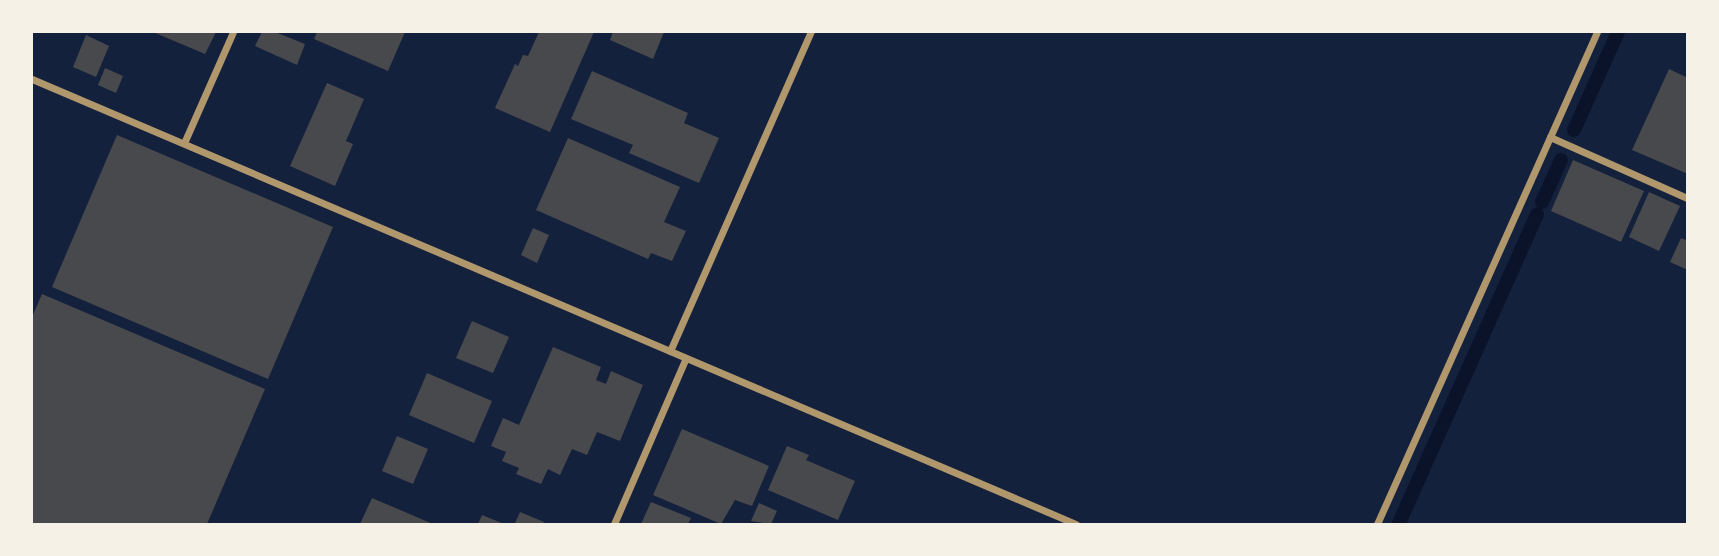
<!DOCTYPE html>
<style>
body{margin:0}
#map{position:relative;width:1719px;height:556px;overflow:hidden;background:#14213d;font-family:"Alegreya Sans",sans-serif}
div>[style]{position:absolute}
.stream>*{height:14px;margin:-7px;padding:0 7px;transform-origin:7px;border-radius:7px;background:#0b132b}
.building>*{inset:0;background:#48494c}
.minor>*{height:7px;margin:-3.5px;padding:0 3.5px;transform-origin:3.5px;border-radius:3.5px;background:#b1986c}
span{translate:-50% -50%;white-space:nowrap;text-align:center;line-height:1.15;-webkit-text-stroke:7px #f6f1e7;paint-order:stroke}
.frame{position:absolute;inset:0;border:33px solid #f6f1e7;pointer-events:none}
</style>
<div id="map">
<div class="stream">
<div style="left:1574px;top:130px;width:107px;rotate:-65.8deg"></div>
<div style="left:1542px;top:202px;width:46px;rotate:-65.7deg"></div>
<div style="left:1399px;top:523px;width:338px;rotate:-65.9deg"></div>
</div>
<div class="building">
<div style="clip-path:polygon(153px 32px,216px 32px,205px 54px)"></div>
<div style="clip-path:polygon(262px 32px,275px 32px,305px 44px,297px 65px,255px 46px)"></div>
<div style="clip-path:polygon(317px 32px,405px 32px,388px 71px,314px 39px)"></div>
<div style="clip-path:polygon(539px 32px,594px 32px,550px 132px,495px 108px,515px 64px,518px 66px,523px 55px,528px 56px)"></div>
<div style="clip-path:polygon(613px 32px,664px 32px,653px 59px,610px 40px)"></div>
<div style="clip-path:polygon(86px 35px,109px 46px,96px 77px,73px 67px)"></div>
<div style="clip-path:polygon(105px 68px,123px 76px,116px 93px,98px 85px)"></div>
<div style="clip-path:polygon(1669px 69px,1688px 78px,1688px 174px,1632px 150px)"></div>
<div style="clip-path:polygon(592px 71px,688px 113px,684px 123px,719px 138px,699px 183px,629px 153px,633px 145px,571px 119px)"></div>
<div style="clip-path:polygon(327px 83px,364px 99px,346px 141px,353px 144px,335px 186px,290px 166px)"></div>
<div style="clip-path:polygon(117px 135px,333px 227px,268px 379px,52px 287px)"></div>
<div style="clip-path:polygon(568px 138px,680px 187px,664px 222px,686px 231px,672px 261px,651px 253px,648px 259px,536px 210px)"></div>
<div style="clip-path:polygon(1573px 160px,1644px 191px,1621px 242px,1551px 211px)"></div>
<div style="clip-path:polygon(1649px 192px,1680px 206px,1659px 251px,1629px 237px)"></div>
<div style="clip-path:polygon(533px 228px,549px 235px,537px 263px,521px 255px)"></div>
<div style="clip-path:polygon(1681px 238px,1688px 241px,1688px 270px,1670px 262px)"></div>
<div style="clip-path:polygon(42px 294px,265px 389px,207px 524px,32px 524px,32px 317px)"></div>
<div style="clip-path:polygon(472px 321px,509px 337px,493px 373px,456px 358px)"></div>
<div style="clip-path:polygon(553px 347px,601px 367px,596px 380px,606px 384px,611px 371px,643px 385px,620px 441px,597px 432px,587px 455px,572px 449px,560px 475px,548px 469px,541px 484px,516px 474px,519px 468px,502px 461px,506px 452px,491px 446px,503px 418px,519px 425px)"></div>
<div style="clip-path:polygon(427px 373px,492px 401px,474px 443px,409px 415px)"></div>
<div style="clip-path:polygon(682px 429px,769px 466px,752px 506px,735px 500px,721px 524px,653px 495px)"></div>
<div style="clip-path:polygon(397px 436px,428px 449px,413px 484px,382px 471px)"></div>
<div style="clip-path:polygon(787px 446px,809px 455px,806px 460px,855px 481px,838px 520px,768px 490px)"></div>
<div style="clip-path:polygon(372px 498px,433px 524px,360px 524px)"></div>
<div style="clip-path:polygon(651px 502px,691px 518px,688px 524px,641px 524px)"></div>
<div style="clip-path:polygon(759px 503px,777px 511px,771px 524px,751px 521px)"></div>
<div style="clip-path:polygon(520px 512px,544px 522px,543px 524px,515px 523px)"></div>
<div style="clip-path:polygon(482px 515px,504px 524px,478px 524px)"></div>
</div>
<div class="minor">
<div style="left:32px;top:79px;width:1135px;rotate:23.09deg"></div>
<div style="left:1550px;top:137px;width:150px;rotate:24deg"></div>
<div style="left:184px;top:143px;width:121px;rotate:-66.2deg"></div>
<div style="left:670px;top:351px;width:349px;rotate:-66.2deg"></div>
<div style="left:614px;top:524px;width:181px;rotate:-66.6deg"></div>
<div style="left:1377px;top:524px;width:539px;rotate:-65.91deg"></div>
</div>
<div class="frame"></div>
</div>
